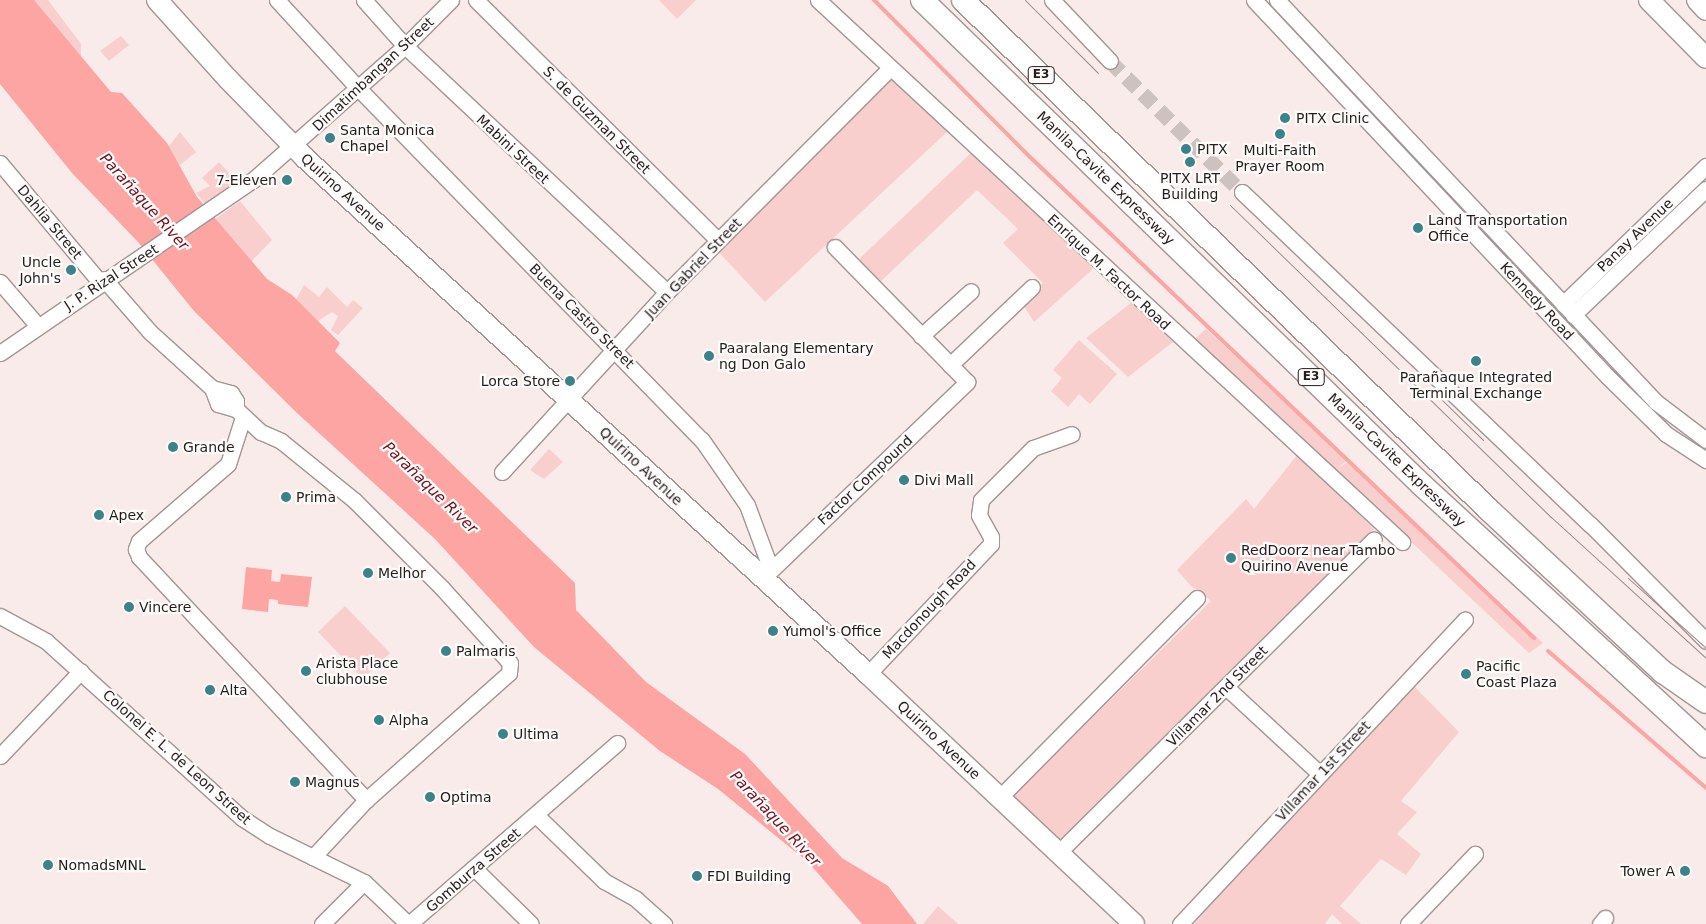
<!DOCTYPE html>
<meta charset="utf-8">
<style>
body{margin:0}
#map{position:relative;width:1706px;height:924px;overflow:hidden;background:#f9ebea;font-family:"DejaVu Sans",sans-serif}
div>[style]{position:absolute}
.green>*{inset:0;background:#f8cfcd}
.water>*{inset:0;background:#fca5a3}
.stream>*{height:4px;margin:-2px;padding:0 2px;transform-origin:2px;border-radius:2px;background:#fca5a3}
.minor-tunnel>*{height:15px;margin-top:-7.5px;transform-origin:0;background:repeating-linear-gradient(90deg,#cec2c1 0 15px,transparent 0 23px)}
.roads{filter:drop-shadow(1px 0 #a29594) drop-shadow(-1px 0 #a29594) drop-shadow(0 1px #a29594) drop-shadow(0 -1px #a29594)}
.minor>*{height:15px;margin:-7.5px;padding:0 7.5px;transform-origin:7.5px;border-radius:7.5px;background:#fff}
.major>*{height:20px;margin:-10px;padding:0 10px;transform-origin:10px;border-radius:10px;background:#fff}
.highway>*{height:22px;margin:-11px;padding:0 11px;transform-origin:11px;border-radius:11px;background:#fff}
.tram>*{height:1px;margin:-0.5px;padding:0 0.5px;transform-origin:0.5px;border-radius:0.5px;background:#908685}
.dots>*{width:14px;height:14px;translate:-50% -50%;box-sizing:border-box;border:2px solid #fefbfb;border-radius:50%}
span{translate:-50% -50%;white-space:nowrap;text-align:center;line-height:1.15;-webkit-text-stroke:4.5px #fefbfb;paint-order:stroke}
.shield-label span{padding:1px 4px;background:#fefbfb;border:1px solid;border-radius:4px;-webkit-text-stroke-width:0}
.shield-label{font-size:12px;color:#231e1d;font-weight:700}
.street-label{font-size:14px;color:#231e1d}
.poi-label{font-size:14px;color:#231e1d}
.left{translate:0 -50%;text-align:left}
.right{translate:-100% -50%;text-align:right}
.water-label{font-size:15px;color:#71121d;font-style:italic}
</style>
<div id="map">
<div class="green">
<div style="clip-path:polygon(17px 0,48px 0,81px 44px,81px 63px)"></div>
<div style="clip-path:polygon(659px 0,696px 0,677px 19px)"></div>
<div style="clip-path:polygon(121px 36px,129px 45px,109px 61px,100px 51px)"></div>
<div style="clip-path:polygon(891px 76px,948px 131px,765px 302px,716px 249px)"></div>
<div style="clip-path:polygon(180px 132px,196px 152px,180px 165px,166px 150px)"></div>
<div style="clip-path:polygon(972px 152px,1094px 268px,1034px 322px,1022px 303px,1043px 283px,1003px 243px,1018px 229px,977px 190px,878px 284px,859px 259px)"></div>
<div style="clip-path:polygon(219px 162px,240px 185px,208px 207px,196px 193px,210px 186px,202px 178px)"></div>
<div style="clip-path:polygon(240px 201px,272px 240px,245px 268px,214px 220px)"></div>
<div style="clip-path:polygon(304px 285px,319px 297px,327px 287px,347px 307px,353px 300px,363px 308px,338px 335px,331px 330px,338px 316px,332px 312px,316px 322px,294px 303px)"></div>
<div style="clip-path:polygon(1132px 302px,1173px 342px,1128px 377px,1086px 338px)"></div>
<div style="clip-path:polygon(1206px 329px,1347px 460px,1338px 468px,1348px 462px,1543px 643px,1529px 653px,1335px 470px,1189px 344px)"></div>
<div style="clip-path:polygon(1079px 340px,1117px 374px,1090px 404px,1079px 394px,1068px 407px,1051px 391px,1062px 378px,1053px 370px)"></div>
<div style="clip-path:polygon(549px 449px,563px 462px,544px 479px,530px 470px)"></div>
<div style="clip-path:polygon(1298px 454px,1374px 529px,1061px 843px,1012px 796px,1211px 601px,1191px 586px,1177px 570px,1246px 499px,1254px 509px)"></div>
<div style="clip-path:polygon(345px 606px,390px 653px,363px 679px,318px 632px)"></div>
<div style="clip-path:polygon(1408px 680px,1459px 732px,1401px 801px,1417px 812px,1397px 834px,1421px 854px,1406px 875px,1381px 859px,1340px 906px,1361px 924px,1342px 924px,1332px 914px,1325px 924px,1194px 924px)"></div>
<div style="clip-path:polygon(938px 906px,958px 924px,923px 924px)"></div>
</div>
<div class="water">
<div style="clip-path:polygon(0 0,34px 0,111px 92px,122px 93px,167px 143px,197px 197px,267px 279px,292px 295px,340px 343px,335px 351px,340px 356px,575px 583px,576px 610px,646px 682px,745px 754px,842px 858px,888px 886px,917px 924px,862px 924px,808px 862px,718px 789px,660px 751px,534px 647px,435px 539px,297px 413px,194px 311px,138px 242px,72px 173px,0 84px)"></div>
<div style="clip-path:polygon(246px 567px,272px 570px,271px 581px,280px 582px,281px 574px,312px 577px,308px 607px,278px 604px,278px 600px,269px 599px,268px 612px,242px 609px)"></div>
</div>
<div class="stream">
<div style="left:874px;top:0;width:221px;rotate:45.2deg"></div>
<div style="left:1030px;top:157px;width:697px;rotate:43.66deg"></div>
<div style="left:1548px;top:651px;width:209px;rotate:40.9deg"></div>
</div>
<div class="minor-tunnel">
<div style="left:1110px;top:61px;width:186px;rotate:44.8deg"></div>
</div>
<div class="roads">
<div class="minor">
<div style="left:277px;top:0;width:120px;rotate:47.4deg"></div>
<div style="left:358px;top:88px;width:492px;rotate:45.7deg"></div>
<div style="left:702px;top:440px;width:79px;rotate:55.3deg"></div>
<div style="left:747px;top:505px;width:69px;rotate:69.7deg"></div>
<div style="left:364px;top:0;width:62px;rotate:48.3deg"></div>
<div style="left:405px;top:46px;width:359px;rotate:43.2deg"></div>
<div style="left:476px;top:0;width:341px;rotate:44.8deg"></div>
<div style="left:818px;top:0;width:797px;rotate:42.86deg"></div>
<div style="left:1052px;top:0;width:84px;rotate:46.4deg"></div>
<div style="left:1254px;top:0;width:516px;rotate:46.81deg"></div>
<div style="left:1607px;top:376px;width:83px;rotate:44.5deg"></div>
<div style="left:1666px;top:434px;width:48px;rotate:33deg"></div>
<div style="left:1277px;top:0;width:552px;rotate:46.69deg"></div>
<div style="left:1656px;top:402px;width:63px;rotate:37.2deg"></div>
<div style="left:0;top:163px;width:155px;rotate:50deg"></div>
<div style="left:1242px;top:192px;width:482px;rotate:43.7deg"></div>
<div style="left:1591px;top:525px;width:163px;rotate:45.2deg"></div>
<div style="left:104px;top:279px;width:70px;rotate:49deg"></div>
<div style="left:150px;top:332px;width:84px;rotate:42.1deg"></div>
<div style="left:212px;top:388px;width:17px;rotate:69deg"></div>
<div style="left:218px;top:404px;width:19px;rotate:16deg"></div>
<div style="left:236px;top:409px;width:34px;rotate:43deg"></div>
<div style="left:261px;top:432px;width:22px;rotate:24deg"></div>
<div style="left:281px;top:441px;width:95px;rotate:39deg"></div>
<div style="left:355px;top:501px;width:123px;rotate:45deg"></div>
<div style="left:442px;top:588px;width:101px;rotate:47.8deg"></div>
<div style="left:510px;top:663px;width:10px;rotate:96deg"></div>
<div style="left:509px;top:673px;width:191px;rotate:138.4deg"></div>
<div style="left:366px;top:800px;width:78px;rotate:132.9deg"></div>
<div style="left:0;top:282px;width:57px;rotate:49.3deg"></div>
<div style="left:1563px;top:304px;width:199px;rotate:-44deg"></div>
<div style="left:1573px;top:315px;width:183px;rotate:-43.5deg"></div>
<div style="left:921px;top:336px;width:67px;rotate:-42deg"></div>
<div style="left:0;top:353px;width:306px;rotate:-34.4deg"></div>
<div style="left:253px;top:180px;width:203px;rotate:-41.4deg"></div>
<div style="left:405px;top:46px;width:65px;rotate:-45deg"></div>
<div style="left:950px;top:365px;width:113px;rotate:-43.6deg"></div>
<div style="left:212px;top:388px;width:20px;rotate:15deg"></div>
<div style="left:231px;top:393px;width:9px;rotate:58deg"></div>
<div style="left:236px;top:401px;width:8px;rotate:90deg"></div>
<div style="left:243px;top:417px;width:49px;rotate:107.7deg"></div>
<div style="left:228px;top:464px;width:118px;rotate:139.1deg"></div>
<div style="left:139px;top:541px;width:9px;rotate:111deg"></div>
<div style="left:136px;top:549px;width:9px;rotate:69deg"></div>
<div style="left:139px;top:557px;width:333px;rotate:46.9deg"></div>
<div style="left:502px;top:472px;width:244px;rotate:-47.5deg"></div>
<div style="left:667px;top:292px;width:315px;rotate:-45.1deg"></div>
<div style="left:766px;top:575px;width:279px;rotate:-43.8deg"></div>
<div style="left:967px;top:382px;width:189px;rotate:-134.4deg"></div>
<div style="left:0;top:616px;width:52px;rotate:28.5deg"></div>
<div style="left:46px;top:641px;width:264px;rotate:42.1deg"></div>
<div style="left:242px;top:818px;width:33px;rotate:33deg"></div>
<div style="left:270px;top:836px;width:105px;rotate:26.1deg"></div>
<div style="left:364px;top:882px;width:61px;rotate:43.7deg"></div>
<div style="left:868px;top:674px;width:179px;rotate:-46.6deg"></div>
<div style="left:991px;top:544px;width:7px;rotate:-90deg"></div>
<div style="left:991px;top:537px;width:25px;rotate:-119deg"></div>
<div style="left:979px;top:515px;width:15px;rotate:-82deg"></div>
<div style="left:981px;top:500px;width:74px;rotate:-45deg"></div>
<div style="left:1033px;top:448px;width:41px;rotate:-19.7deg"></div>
<div style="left:1226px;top:687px;width:128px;rotate:42.8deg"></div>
<div style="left:0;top:756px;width:117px;rotate:-46.4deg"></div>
<div style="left:1000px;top:797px;width:280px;rotate:-45.3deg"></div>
<div style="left:536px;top:815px;width:95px;rotate:44.1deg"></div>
<div style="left:604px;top:881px;width:37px;rotate:29deg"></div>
<div style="left:636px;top:899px;width:38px;rotate:42deg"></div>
<div style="left:1058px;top:853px;width:445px;rotate:-44.8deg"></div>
<div style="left:475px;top:869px;width:78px;rotate:44.5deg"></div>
<div style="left:322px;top:924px;width:59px;rotate:-45deg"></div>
<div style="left:409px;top:924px;width:276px;rotate:-41deg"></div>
<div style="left:1180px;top:924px;width:417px;rotate:-46.9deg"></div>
<div style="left:1408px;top:924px;width:97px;rotate:-46.3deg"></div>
<div style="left:1600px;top:924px;width:8px;rotate:-50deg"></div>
</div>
<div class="major">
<div style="left:157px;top:0;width:106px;rotate:48.1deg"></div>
<div style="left:228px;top:79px;width:110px;rotate:45.7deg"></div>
<div style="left:305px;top:158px;width:764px;rotate:42.51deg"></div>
<div style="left:868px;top:674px;width:365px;rotate:43.2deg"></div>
<div style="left:1649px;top:0;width:81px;rotate:45.5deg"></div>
<div style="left:1697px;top:0;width:13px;rotate:48deg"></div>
</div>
<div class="highway">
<div style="left:922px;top:0;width:697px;rotate:44.13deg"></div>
<div style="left:1422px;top:485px;width:386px;rotate:42.6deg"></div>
<div style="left:963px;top:0;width:731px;rotate:44.11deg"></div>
<div style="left:1488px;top:509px;width:239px;rotate:43deg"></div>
<div style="left:1663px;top:672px;width:52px;rotate:34.9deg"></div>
</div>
</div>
<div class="tram">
<div style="left:1025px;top:0;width:103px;rotate:45deg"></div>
<div style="left:1230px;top:205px;width:448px;rotate:44.2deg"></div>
<div style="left:1551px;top:517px;width:210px;rotate:42.3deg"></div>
<div style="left:1440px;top:398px;width:60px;rotate:44.3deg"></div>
<div style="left:1628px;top:578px;width:105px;rotate:41.9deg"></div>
</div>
<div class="dots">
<div style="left:1285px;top:118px;background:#3b8388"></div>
<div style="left:1280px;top:134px;background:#3b8388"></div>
<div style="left:330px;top:138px;background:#3b8388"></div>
<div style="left:1186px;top:149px;background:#3b8388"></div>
<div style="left:1190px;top:162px;background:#3b8388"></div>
<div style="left:287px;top:180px;background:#3b8388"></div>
<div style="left:1418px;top:228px;background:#3b8388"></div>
<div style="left:71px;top:270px;background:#3b8388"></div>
<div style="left:709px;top:356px;background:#3b8388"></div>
<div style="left:1476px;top:361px;background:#3b8388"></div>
<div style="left:570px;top:381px;background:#3b8388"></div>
<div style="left:173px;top:447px;background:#3b8388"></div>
<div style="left:904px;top:480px;background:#3b8388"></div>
<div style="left:286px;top:497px;background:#3b8388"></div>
<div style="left:99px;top:515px;background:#3b8388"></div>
<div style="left:1231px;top:558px;background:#3b8388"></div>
<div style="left:368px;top:573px;background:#3b8388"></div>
<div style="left:129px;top:607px;background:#3b8388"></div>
<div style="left:773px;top:631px;background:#3b8388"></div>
<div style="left:446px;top:651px;background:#3b8388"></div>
<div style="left:306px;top:671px;background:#3b8388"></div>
<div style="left:1466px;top:674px;background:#3b8388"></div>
<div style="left:210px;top:690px;background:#3b8388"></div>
<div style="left:379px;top:720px;background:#3b8388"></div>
<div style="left:503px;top:734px;background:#3b8388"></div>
<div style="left:295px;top:782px;background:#3b8388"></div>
<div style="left:430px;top:797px;background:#3b8388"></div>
<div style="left:48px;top:865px;background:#3b8388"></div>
<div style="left:1685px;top:871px;background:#3b8388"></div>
<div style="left:697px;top:876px;background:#3b8388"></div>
</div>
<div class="shield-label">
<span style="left:1041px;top:75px">E3</span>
<span style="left:1311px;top:377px">E3</span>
</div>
<div class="street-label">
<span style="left:373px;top:74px;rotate:-43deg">Dimatimbangan Street</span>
<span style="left:597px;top:120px;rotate:45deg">S. de Guzman Street</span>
<span style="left:513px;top:149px;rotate:43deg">Mabini Street</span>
<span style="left:1106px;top:178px;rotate:44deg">Manila–Cavite Expressway</span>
<span style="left:343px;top:192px;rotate:42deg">Quirino Avenue</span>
<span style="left:50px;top:222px;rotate:50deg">Dahlia Street</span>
<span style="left:1635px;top:235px;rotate:-44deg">Panay Avenue</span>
<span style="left:693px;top:268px;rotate:-46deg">Juan Gabriel Street</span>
<span style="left:1109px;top:272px;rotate:43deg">Enrique M. Factor Road</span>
<span style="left:111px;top:277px;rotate:-33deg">J. P. Rizal Street</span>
<span style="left:1537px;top:301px;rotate:47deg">Kennedy Road</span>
<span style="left:582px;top:316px;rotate:45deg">Buena Castro Street</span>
<span style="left:1397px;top:460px;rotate:44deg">Manila–Cavite Expressway</span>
<span style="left:641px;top:466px;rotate:43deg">Quirino Avenue</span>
<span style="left:865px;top:480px;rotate:-43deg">Factor Compound</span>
<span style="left:929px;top:609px;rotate:-47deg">Macdonough Road</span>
<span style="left:1217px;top:696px;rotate:-45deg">Villamar 2nd Street</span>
<span style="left:939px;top:740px;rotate:43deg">Quirino Avenue</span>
<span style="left:177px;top:757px;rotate:42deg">Colonel E. L. de Leon Street</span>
<span style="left:1323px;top:771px;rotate:-47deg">Villamar 1st Street</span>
<span style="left:473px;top:870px;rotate:-41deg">Gomburza Street</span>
</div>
<div class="poi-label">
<span class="left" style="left:1296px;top:118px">PITX Clinic</span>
<span class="left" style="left:340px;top:138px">Santa Monica<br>Chapel</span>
<span class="left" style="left:1197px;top:149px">PITX</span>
<span style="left:1280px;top:158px">Multi-Faith<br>Prayer Room</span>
<span style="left:1190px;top:186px">PITX LRT<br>Building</span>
<span class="right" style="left:277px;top:180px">7-Eleven</span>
<span class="left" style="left:1428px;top:228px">Land Transportation<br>Office</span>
<span class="right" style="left:61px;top:270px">Uncle<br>John's</span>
<span class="left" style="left:719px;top:356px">Paaralang Elementary<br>ng Don Galo</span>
<span style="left:1476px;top:385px">Parañaque Integrated<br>Terminal Exchange</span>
<span class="right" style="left:560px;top:381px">Lorca Store</span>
<span class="left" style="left:183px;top:447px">Grande</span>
<span class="left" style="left:914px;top:480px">Divi Mall</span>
<span class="left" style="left:296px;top:497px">Prima</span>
<span class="left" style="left:109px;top:515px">Apex</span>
<span class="left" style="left:1241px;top:558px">RedDoorz near Tambo<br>Quirino Avenue</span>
<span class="left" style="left:378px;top:573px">Melhor</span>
<span class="left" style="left:139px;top:607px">Vincere</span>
<span class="left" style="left:783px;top:631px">Yumol's Office</span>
<span class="left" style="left:456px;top:651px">Palmaris</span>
<span class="left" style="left:316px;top:671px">Arista Place<br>clubhouse</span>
<span class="left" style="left:1476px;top:674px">Pacific<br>Coast Plaza</span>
<span class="left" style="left:220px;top:690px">Alta</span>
<span class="left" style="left:389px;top:720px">Alpha</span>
<span class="left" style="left:513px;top:734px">Ultima</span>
<span class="left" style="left:305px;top:782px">Magnus</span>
<span class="left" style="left:440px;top:797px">Optima</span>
<span class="left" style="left:58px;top:865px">NomadsMNL</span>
<span class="right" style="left:1675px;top:871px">Tower A</span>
<span class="left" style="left:707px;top:876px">FDI Building</span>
</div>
<div class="water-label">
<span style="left:144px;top:202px;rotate:48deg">Parañaque River</span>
<span style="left:430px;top:488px;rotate:44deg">Parañaque River</span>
<span style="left:775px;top:819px;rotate:47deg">Parañaque River</span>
</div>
</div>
